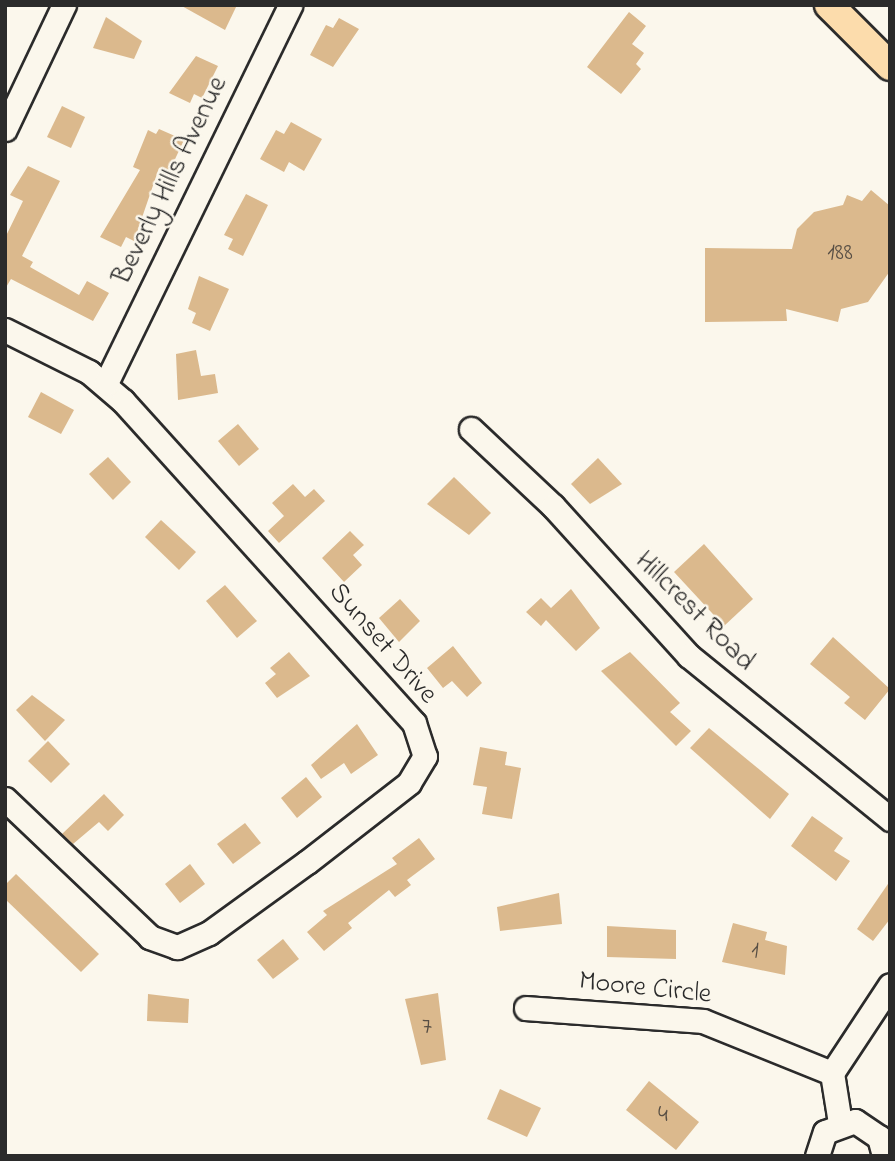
<!DOCTYPE html>
<style>
body{margin:0}
#map{position:relative;width:895px;height:1161px;overflow:hidden;background:#fbf7ec;font-family:"Indie Flower",sans-serif}
div>[style]{position:absolute}
.building>*{inset:0;background:#dbb98d}
.roads{filter:drop-shadow(2px 0 #2b2b2b) drop-shadow(-2px 0 #2b2b2b) drop-shadow(0 2px #2b2b2b) drop-shadow(0 -2px #2b2b2b)}
.minor>*{height:23px;margin:-11.5px;padding:0 11.5px;transform-origin:11.5px;border-radius:11.5px;background:#fbf7ec}
.major>*{height:28px;margin:-14px;padding:0 14px;transform-origin:14px;border-radius:14px;background:#fcdcac}
span{translate:-50% -50%;white-space:nowrap;text-align:center;line-height:1.15;-webkit-text-stroke:5px #fbf7ec;paint-order:stroke}
.number-label{font-size:24px;color:#574e44}
.number-label span{-webkit-text-stroke-width:0}
.street-label{font-size:28px;color:#2b2b2b}
.frame{position:absolute;inset:0;border:7px solid #2b2b2b;pointer-events:none}
</style>
<div id="map">
<div class="building">
<div style="clip-path:polygon(180px 5px,237px 5px,225px 30px)"></div>
<div style="clip-path:polygon(629px 12px,646px 26px,632px 44px,644px 53px,636px 64px,641px 69px,621px 94px,587px 67px)"></div>
<div style="clip-path:polygon(106px 17px,142px 41px,134px 59px,93px 48px)"></div>
<div style="clip-path:polygon(339px 18px,359px 29px,333px 67px,310px 55px,326px 25px,333px 28px)"></div>
<div style="clip-path:polygon(196px 56px,218px 66px,202px 98px,194px 94px,190px 103px,169px 93px)"></div>
<div style="clip-path:polygon(62px 106px,85px 117px,71px 148px,47px 137px)"></div>
<div style="clip-path:polygon(291px 122px,322px 139px,304px 171px,289px 162px,284px 172px,260px 159px,276px 130px,284px 134px)"></div>
<div style="clip-path:polygon(159px 129px,184px 140px,169px 172px,159px 168px,134px 241px,126px 237px,121px 247px,100px 237px,140px 170px,133px 167px,148px 130px,156px 134px)"></div>
<div style="clip-path:polygon(28px 166px,60px 181px,22px 256px,33px 262px,30px 267px,79px 295px,87px 281px,109px 293px,93px 321px,11px 279px,5px 289px,5px 238px,23px 201px,10px 195px)"></div>
<div style="clip-path:polygon(871px 190px,890px 206px,890px 271px,868px 302px,841px 309px,838px 322px,786px 309px,787px 321px,705px 322px,705px 248px,792px 249px,797px 229px,814px 212px,843px 205px,847px 195px,862px 201px)"></div>
<div style="clip-path:polygon(246px 194px,268px 205px,243px 256px,228px 249px,233px 239px,224px 235px)"></div>
<div style="clip-path:polygon(199px 276px,229px 289px,210px 331px,192px 323px,196px 313px,188px 309px)"></div>
<div style="clip-path:polygon(196px 350px,201px 376px,215px 374px,218px 393px,178px 400px,176px 354px)"></div>
<div style="clip-path:polygon(41px 392px,74px 410px,61px 434px,28px 417px)"></div>
<div style="clip-path:polygon(238px 424px,259px 449px,239px 466px,218px 441px)"></div>
<div style="clip-path:polygon(108px 457px,131px 482px,113px 500px,89px 474px)"></div>
<div style="clip-path:polygon(598px 458px,622px 484px,590px 504px,571px 484px)"></div>
<div style="clip-path:polygon(454px 477px,491px 513px,469px 535px,427px 504px)"></div>
<div style="clip-path:polygon(293px 484px,305px 497px,314px 489px,325px 501px,279px 543px,268px 531px,284px 516px,272px 503px)"></div>
<div style="clip-path:polygon(161px 520px,196px 552px,179px 570px,145px 537px)"></div>
<div style="clip-path:polygon(350px 531px,364px 545px,353px 555px,362px 565px,344px 582px,322px 558px)"></div>
<div style="clip-path:polygon(704px 544px,753px 599px,724px 626px,674px 572px)"></div>
<div style="clip-path:polygon(225px 585px,257px 621px,237px 638px,206px 601px)"></div>
<div style="clip-path:polygon(571px 589px,600px 628px,576px 651px,546px 620px,541px 626px,526px 612px,541px 598px,551px 608px)"></div>
<div style="clip-path:polygon(400px 599px,420px 621px,399px 642px,379px 618px)"></div>
<div style="clip-path:polygon(833px 637px,890px 689px,865px 720px,844px 703px,850px 697px,810px 664px)"></div>
<div style="clip-path:polygon(453px 646px,482px 683px,467px 697px,452px 681px,443px 688px,427px 668px)"></div>
<div style="clip-path:polygon(289px 652px,310px 676px,277px 698px,265px 683px,276px 674px,270px 668px)"></div>
<div style="clip-path:polygon(630px 652px,680px 703px,670px 712px,691px 731px,676px 746px,601px 671px)"></div>
<div style="clip-path:polygon(32px 695px,65px 720px,45px 741px,16px 710px)"></div>
<div style="clip-path:polygon(357px 724px,378px 755px,351px 774px,344px 763px,321px 779px,311px 765px)"></div>
<div style="clip-path:polygon(709px 728px,789px 794px,770px 819px,690px 748px)"></div>
<div style="clip-path:polygon(48px 741px,70px 764px,51px 783px,28px 761px)"></div>
<div style="clip-path:polygon(480px 747px,507px 752px,505px 765px,521px 768px,512px 819px,482px 814px,487px 787px,473px 785px)"></div>
<div style="clip-path:polygon(306px 777px,322px 797px,297px 818px,281px 798px)"></div>
<div style="clip-path:polygon(104px 794px,124px 815px,108px 831px,99px 822px,73px 844px,62px 834px)"></div>
<div style="clip-path:polygon(812px 816px,843px 838px,834px 851px,850px 861px,836px 881px,791px 846px)"></div>
<div style="clip-path:polygon(245px 823px,261px 843px,233px 864px,217px 844px)"></div>
<div style="clip-path:polygon(419px 838px,435px 859px,407px 880px,411px 885px,395px 897px,389px 890px,348px 923px,352px 928px,324px 951px,307px 932px,327px 915px,323px 911px,397px 864px,392px 858px)"></div>
<div style="clip-path:polygon(190px 864px,205px 884px,180px 903px,165px 884px)"></div>
<div style="clip-path:polygon(16px 874px,99px 954px,81px 972px,5px 899px,5px 885px)"></div>
<div style="clip-path:polygon(890px 881px,890px 919px,873px 941px,857px 929px)"></div>
<div style="clip-path:polygon(559px 893px,562px 924px,500px 931px,497px 907px)"></div>
<div style="clip-path:polygon(733px 923px,767px 932px,765px 940px,787px 946px,785px 975px,722px 962px)"></div>
<div style="clip-path:polygon(607px 926px,676px 930px,676px 959px,607px 957px)"></div>
<div style="clip-path:polygon(283px 939px,299px 959px,273px 979px,257px 960px)"></div>
<div style="clip-path:polygon(438px 993px,446px 1060px,421px 1065px,405px 999px)"></div>
<div style="clip-path:polygon(148px 994px,189px 999px,188px 1023px,147px 1021px)"></div>
<div style="clip-path:polygon(649px 1081px,699px 1122px,676px 1150px,626px 1110px)"></div>
<div style="clip-path:polygon(500px 1089px,541px 1108px,527px 1137px,487px 1119px)"></div>
</div>
<div class="roads">
<div class="minor">
<div style="left:5px;top:129px;width:137px;rotate:-64.6deg"></div>
<div style="left:5px;top:330px;width:94px;rotate:26.6deg"></div>
<div style="left:89px;top:372px;width:45px;rotate:40.5deg"></div>
<div style="left:123px;top:401px;width:434px;rotate:47.9deg"></div>
<div style="left:414px;top:723px;width:35px;rotate:72deg"></div>
<div style="left:425px;top:756px;width:31px;rotate:121deg"></div>
<div style="left:409px;top:783px;width:129px;rotate:142.2deg"></div>
<div style="left:307px;top:862px;width:121px;rotate:144.1deg"></div>
<div style="left:209px;top:933px;width:35px;rotate:156deg"></div>
<div style="left:177px;top:947px;width:29px;rotate:-160deg"></div>
<div style="left:150px;top:937px;width:200px;rotate:-136.4deg"></div>
<div style="left:106px;top:383px;width:420px;rotate:-64deg"></div>
<div style="left:471px;top:429px;width:112px;rotate:43.2deg"></div>
<div style="left:553px;top:506px;width:202px;rotate:47.8deg"></div>
<div style="left:689px;top:656px;width:259px;rotate:39deg"></div>
<div style="left:526px;top:1008px;width:177px;rotate:4.2deg"></div>
<div style="left:703px;top:1021px;width:139px;rotate:22deg"></div>
<div style="left:840px;top:1123px;width:51px;rotate:-99.1deg"></div>
<div style="left:832px;top:1073px;width:105px;rotate:-56.6deg"></div>
<div style="left:817px;top:1156px;width:25px;rotate:-72deg"></div>
<div style="left:825px;top:1132px;width:32px;rotate:-20deg"></div>
<div style="left:855px;top:1121px;width:29px;rotate:34deg"></div>
<div style="left:879px;top:1137px;width:20px;rotate:75deg"></div>
</div>
<div class="major">
<div style="left:829px;top:5px;width:86px;rotate:45deg"></div>
</div>
</div>
<div class="number-label">
<span style="left:840px;top:254px">188</span>
<span style="left:755px;top:952px">1</span>
<span style="left:427px;top:1028px">7</span>
<span style="left:663px;top:1116px">4</span>
</div>
<div class="street-label">
<span style="left:171px;top:181px;rotate:-64deg">Beverly Hills Avenue</span>
<span style="left:694px;top:612px;rotate:45deg">Hillcrest Road</span>
<span style="left:382px;top:644px;rotate:49deg">Sunset Drive</span>
<span style="left:645px;top:989px;rotate:6deg">Moore Circle</span>
</div>
<div class="frame"></div>
</div>
